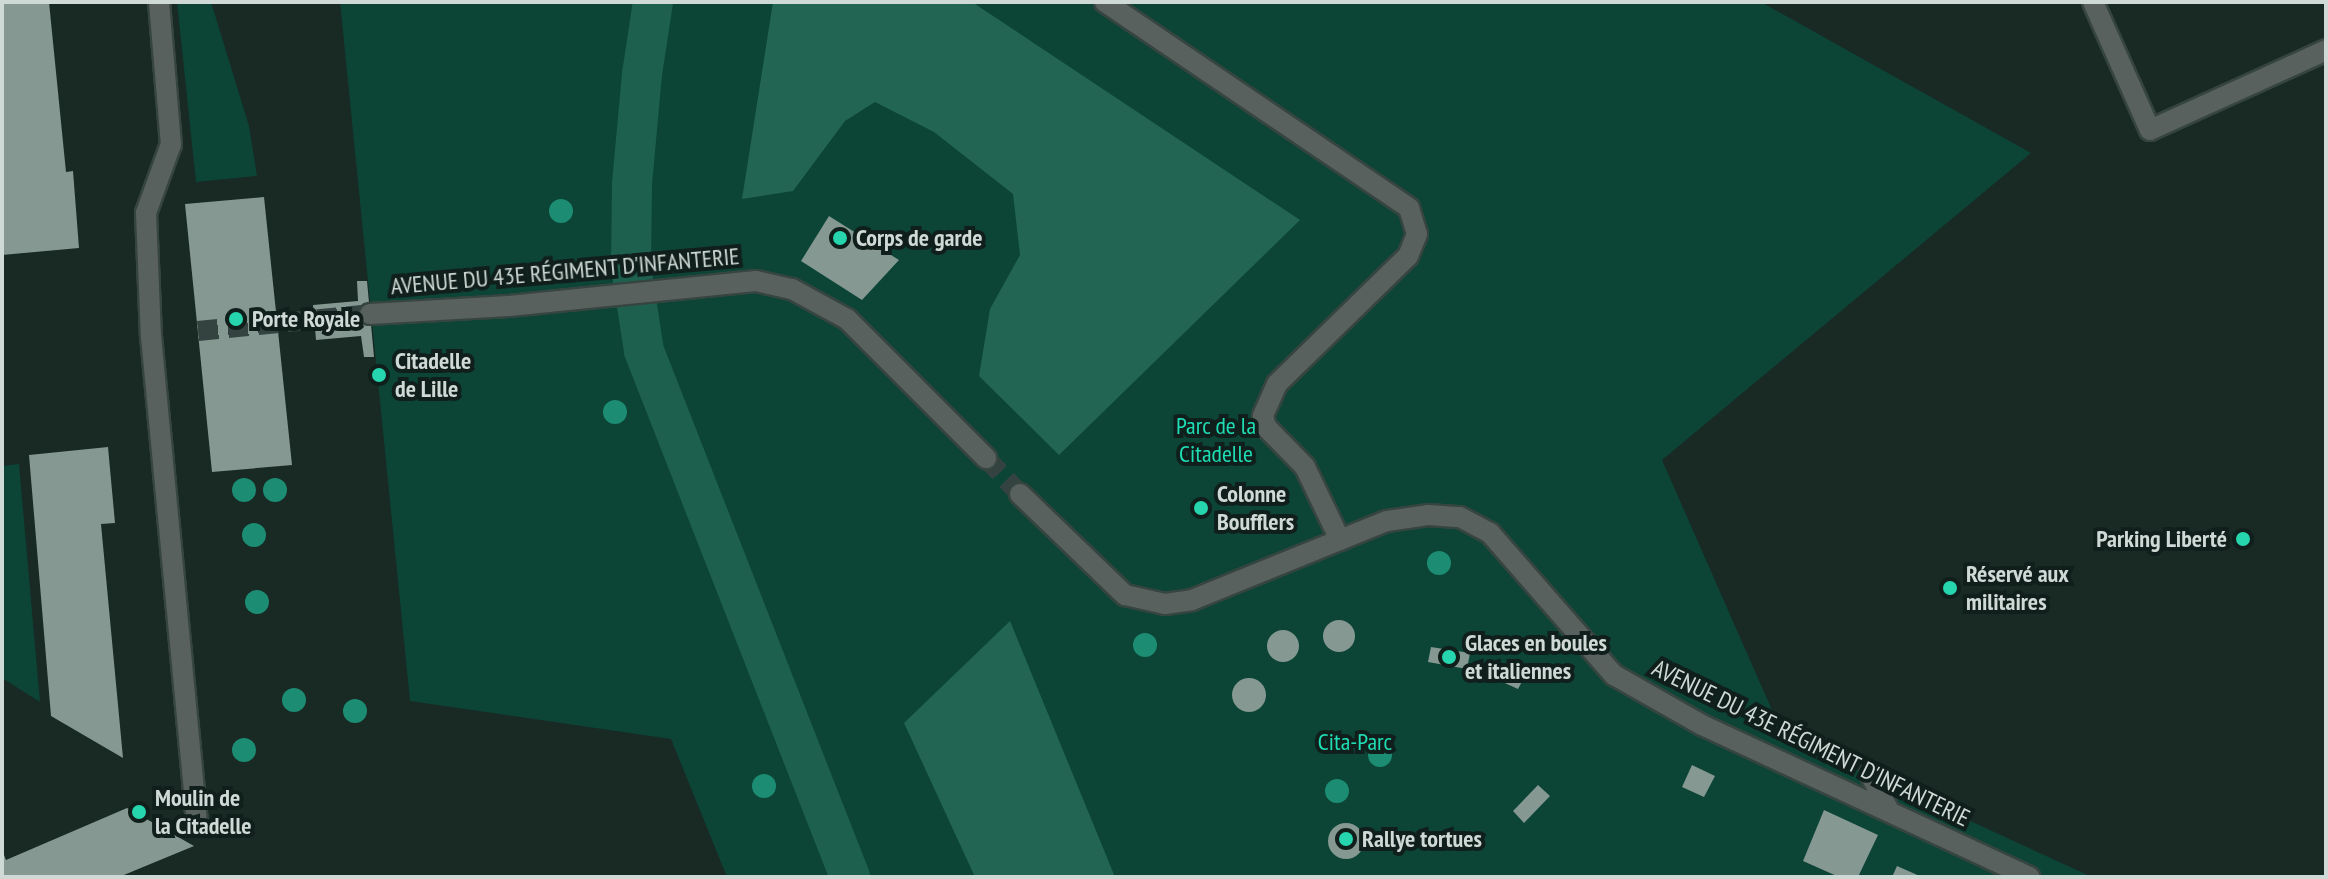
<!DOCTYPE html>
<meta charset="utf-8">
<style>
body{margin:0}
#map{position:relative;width:2328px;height:879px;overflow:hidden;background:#192924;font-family:"PT Sans Narrow",sans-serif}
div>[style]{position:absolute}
.green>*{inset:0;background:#0c4436}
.forest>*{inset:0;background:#236553}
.canal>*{height:40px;margin:-20px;padding:0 20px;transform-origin:20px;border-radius:20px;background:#1d604e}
.building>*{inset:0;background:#859891}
.round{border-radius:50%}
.minor-tunnel>*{height:20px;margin-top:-10px;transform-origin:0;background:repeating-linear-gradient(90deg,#34433f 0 20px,transparent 0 30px)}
.roads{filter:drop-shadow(2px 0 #364540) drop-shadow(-2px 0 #364540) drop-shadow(0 2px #364540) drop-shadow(0 -2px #364540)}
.minor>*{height:20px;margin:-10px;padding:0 10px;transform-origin:10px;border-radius:10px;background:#59615e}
.trees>*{width:24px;height:24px;margin:-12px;border-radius:50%;background:#1c8c73}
.dots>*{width:22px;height:22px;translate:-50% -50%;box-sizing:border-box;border:4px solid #101f1b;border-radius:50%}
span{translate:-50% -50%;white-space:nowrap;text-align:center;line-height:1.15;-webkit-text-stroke:8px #101f1b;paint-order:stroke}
.poi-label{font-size:24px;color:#cfd9d5;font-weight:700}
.left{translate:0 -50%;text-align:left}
.right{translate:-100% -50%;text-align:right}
.street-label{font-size:24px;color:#cfd9d5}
.park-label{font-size:24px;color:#1fddb4}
.frame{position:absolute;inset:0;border:4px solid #cfd9d5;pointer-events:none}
</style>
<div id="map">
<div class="green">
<div style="clip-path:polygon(177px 2px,211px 2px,249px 126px,257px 176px,196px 182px)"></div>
<div style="clip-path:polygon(340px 2px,1761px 2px,2031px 153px,1662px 460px,1783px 735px,2092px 877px,727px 877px,671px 739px,410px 701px)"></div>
<div style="clip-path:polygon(19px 464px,40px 702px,2px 678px,2px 466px)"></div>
</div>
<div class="forest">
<div style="clip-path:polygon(773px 2px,972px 2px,1300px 220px,1059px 455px,979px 376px,990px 309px,1020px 255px,1013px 194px,934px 132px,875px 102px,845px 121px,793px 191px,742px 199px)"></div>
<div style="clip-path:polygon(1010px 621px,1115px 877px,975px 877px,904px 723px)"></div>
</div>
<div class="canal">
<div style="left:653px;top:2px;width:73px;rotate:98.7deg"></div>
<div style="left:642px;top:74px;width:110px;rotate:95.2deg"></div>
<div style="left:632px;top:184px;width:83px;rotate:90.7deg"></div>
<div style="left:631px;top:267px;width:85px;rotate:81.2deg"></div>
<div style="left:644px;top:351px;width:565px;rotate:68.61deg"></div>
</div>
<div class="building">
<div style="clip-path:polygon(2px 2px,49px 2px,66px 172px,73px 171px,79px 248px,2px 255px)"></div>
<div style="clip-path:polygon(264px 197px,292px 465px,212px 472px,185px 204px)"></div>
<div style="clip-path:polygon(829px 216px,899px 260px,862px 300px,801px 261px)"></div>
<div style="clip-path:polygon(357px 281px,367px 281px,374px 357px,364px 357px,361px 336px,316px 340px,313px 305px,358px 301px)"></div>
<div style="clip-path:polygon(108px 447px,115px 523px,101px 524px,123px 758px,51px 716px,29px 455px)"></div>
<div class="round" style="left:1323px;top:620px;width:32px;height:32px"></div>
<div class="round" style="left:1267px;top:630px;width:32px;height:32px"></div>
<div style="clip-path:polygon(1431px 647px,1470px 653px,1467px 669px,1428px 662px)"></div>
<div style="clip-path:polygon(1493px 662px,1525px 676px,1518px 689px,1487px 675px)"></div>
<div class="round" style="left:1232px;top:678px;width:34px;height:34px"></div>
<div style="clip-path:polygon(1692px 765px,1715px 776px,1704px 797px,1682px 787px)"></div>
<div style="clip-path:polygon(1538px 785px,1550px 796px,1524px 823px,1513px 811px)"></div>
<div style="clip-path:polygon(127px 808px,194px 846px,119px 877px,2px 877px,2px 850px,6px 860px)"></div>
<div style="clip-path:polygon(1824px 810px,1878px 835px,1858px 877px,1839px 877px,1803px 861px)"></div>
<div class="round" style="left:1328px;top:823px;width:36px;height:36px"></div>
<div style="clip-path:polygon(1897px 866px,1922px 877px,1892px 877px)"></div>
</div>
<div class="minor-tunnel">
<div style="left:198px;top:331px;width:173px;rotate:-5.6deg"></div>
<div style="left:986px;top:458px;width:50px;rotate:46.6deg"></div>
</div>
<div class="roads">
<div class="minor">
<div style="left:159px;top:2px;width:143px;rotate:85.2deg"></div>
<div style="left:171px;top:144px;width:73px;rotate:109.9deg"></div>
<div style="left:146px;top:213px;width:123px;rotate:87.7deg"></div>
<div style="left:151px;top:336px;width:487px;rotate:84.6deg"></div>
<div style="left:1105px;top:2px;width:367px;rotate:34.1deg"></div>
<div style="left:1409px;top:208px;width:27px;rotate:73deg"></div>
<div style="left:1417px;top:234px;width:24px;rotate:112deg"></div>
<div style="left:1408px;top:256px;width:183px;rotate:135.7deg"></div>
<div style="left:1277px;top:384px;width:35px;rotate:114deg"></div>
<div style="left:1263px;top:416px;width:11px;rotate:75deg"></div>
<div style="left:1266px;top:427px;width:56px;rotate:45.7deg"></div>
<div style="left:1305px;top:467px;width:81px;rotate:64.4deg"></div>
<div style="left:2093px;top:2px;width:140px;rotate:66deg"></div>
<div style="left:2150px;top:130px;width:193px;rotate:-24.4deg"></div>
<div style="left:370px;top:314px;width:139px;rotate:-3.3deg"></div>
<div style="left:509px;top:306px;width:248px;rotate:-5.8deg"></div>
<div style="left:756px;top:281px;width:37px;rotate:13deg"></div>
<div style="left:792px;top:289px;width:63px;rotate:28.6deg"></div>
<div style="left:847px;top:319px;width:197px;rotate:45deg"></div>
<div style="left:1020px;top:494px;width:146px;rotate:43.9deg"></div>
<div style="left:1125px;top:595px;width:41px;rotate:12.7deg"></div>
<div style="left:1165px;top:604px;width:27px;rotate:-8deg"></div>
<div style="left:1192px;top:600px;width:210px;rotate:-22.1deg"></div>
<div style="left:1387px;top:521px;width:41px;rotate:-8.3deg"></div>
<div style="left:1428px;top:515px;width:32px;rotate:4deg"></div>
<div style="left:1460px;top:517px;width:34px;rotate:28deg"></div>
<div style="left:1490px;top:533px;width:189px;rotate:48.9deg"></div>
<div style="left:1614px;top:675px;width:101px;rotate:29.6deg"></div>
<div style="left:1702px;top:725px;width:361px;rotate:24.9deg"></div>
<div style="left:1870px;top:774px;width:42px;rotate:62.8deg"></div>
</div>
</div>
<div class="trees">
<div style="left:561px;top:211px"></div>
<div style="left:615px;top:412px"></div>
<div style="left:244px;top:490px"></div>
<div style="left:275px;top:490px"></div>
<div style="left:254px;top:535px"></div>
<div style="left:1439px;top:563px"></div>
<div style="left:257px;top:602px"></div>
<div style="left:1145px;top:645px"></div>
<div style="left:294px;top:700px"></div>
<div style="left:355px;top:711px"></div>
<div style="left:244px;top:750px"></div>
<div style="left:1380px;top:755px"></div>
<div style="left:764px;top:786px"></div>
<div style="left:1337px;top:791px"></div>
</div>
<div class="dots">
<div style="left:840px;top:238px;background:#26d5ae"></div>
<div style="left:236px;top:319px;background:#26d5ae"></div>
<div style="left:379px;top:375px;background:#26d5ae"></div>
<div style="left:1201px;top:508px;background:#26d5ae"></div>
<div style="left:2243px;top:539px;background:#26d5ae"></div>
<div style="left:1950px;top:588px;background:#26d5ae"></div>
<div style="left:1449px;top:657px;background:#26d5ae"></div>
<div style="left:139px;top:812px;background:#26d5ae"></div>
<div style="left:1346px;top:839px;background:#26d5ae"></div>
</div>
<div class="poi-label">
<span class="left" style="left:856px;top:238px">Corps de garde</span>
<span class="left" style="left:252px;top:319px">Porte Royale</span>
<span class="left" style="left:395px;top:375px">Citadelle<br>de Lille</span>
<span class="left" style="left:1217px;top:508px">Colonne<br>Boufflers</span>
<span class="right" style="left:2227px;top:539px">Parking Liberté</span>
<span class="left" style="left:1966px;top:588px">Réservé aux<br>militaires</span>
<span class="left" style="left:1465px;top:657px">Glaces en boules<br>et italiennes</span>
<span class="left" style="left:155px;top:812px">Moulin de<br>la Citadelle</span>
<span class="left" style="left:1362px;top:839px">Rallye tortues</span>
</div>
<div class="street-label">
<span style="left:565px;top:271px;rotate:-5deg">AVENUE DU 43E RÉGIMENT D'INFANTERIE</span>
<span style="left:1811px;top:743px;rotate:26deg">AVENUE DU 43E RÉGIMENT D'INFANTERIE</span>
</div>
<div class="park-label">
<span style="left:1216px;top:440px">Parc de la<br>Citadelle</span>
<span style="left:1355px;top:742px">Cita-Parc</span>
</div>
<div class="frame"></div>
</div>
